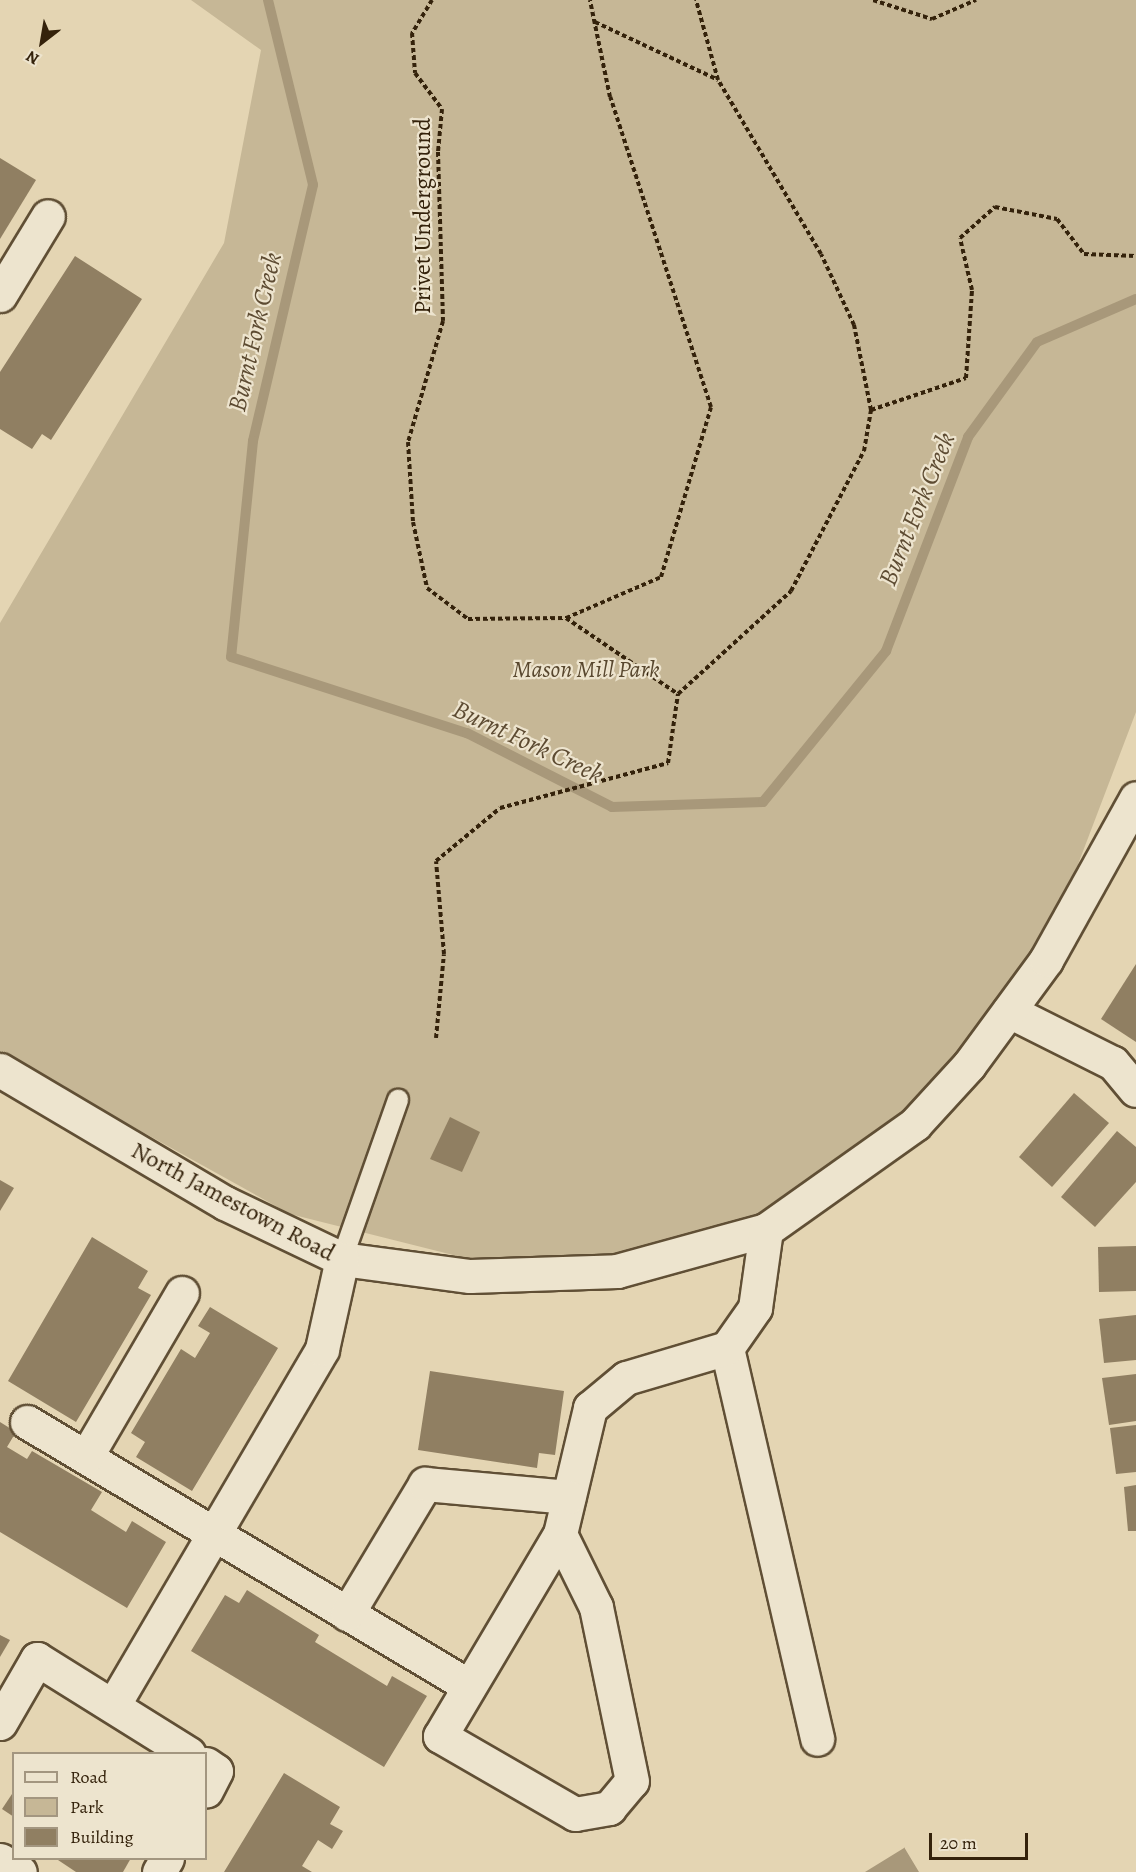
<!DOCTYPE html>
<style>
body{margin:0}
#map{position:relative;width:1136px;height:1872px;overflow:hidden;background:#e4d5b3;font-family:Alegreya,serif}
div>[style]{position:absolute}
.green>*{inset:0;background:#c6b796}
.water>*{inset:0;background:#a8987a}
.stream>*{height:10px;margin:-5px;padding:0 5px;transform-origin:5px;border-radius:5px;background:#a8987a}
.building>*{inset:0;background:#907f62}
.path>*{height:4px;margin-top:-2px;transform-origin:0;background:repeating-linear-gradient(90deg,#34220b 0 4.5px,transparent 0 7.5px)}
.roads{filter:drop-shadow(2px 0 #604f35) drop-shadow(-2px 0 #604f35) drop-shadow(0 2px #604f35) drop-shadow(0 -2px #604f35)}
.service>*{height:20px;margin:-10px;padding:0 10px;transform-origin:10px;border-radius:10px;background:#ede4ce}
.minor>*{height:33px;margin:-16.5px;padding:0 16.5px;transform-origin:16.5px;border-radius:16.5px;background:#ede4ce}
span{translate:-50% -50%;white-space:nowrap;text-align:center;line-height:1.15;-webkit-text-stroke:4.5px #ede4ce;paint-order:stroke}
.street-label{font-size:24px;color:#34220b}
.park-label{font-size:24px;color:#58472e;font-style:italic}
.water-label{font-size:26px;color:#5d4b32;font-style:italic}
.legend{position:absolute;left:12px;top:1752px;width:195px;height:108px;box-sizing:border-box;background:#ede4ce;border:2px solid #a39680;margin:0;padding:8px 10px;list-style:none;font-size:18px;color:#34220b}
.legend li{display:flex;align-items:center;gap:12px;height:30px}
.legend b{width:30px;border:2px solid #a39680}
.north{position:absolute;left:12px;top:12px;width:60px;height:60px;-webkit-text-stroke:4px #ede4ce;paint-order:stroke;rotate:211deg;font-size:16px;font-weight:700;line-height:24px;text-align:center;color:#34220b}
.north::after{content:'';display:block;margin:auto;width:21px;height:27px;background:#34220b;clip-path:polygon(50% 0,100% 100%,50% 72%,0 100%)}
.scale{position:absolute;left:929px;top:1833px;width:99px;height:27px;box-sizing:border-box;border:3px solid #34220b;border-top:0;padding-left:8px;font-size:18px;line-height:21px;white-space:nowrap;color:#34220b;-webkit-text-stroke:4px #ede4ce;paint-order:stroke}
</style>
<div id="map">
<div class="green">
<div style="clip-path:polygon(191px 0,1136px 0,1136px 712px,1053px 930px,856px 1189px,664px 1257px,485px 1263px,290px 1214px,0 1053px,0 623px,224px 243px,261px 50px)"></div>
</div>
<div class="water">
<div style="clip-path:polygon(904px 1847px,919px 1872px,865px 1872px,904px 1848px)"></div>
</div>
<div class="stream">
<div style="left:268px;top:0;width:190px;rotate:76.3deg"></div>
<div style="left:313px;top:185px;width:263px;rotate:103.2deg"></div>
<div style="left:253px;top:441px;width:217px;rotate:95.8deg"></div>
<div style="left:231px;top:657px;width:248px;rotate:17.9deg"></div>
<div style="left:467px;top:733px;width:163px;rotate:27deg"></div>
<div style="left:612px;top:807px;width:151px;rotate:-1.9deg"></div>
<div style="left:763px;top:802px;width:195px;rotate:-50.8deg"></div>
<div style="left:886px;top:651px;width:229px;rotate:-69deg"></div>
<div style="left:968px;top:437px;width:117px;rotate:-54deg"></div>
<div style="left:1037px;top:342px;width:108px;rotate:-23.5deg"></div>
</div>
<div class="building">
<div style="clip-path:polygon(0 158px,36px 180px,0 239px)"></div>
<div style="clip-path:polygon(75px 256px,142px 299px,51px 440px,42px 434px,32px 449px,0 429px,0 372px)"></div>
<div style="clip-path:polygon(1136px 964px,1136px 1042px,1101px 1019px)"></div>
<div style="clip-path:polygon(1074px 1093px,1109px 1123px,1052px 1187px,1019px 1157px)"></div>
<div style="clip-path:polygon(450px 1117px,480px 1132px,462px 1172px,430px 1159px)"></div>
<div style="clip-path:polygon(1117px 1131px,1136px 1147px,1136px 1182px,1095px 1227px,1061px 1197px)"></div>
<div style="clip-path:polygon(0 1180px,14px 1188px,0 1211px)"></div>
<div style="clip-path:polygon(92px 1237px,148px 1271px,138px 1288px,151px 1295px,76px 1422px,8px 1381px)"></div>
<div style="clip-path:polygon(1136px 1246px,1136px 1291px,1099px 1292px,1098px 1247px)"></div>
<div style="clip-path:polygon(210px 1307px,278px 1348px,192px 1491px,136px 1457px,145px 1442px,131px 1433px,181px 1349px,195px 1358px,210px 1333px,198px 1326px)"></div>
<div style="clip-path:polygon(1136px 1315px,1136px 1360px,1104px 1363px,1099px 1319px)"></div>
<div style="clip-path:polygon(430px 1371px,564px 1391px,555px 1455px,539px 1453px,537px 1468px,418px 1450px)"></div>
<div style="clip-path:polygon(1136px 1374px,1136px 1421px,1109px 1425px,1102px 1378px)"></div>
<div style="clip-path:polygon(0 1422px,16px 1432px,7px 1447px,27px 1459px,32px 1451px,102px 1492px,91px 1510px,126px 1532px,132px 1521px,166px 1542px,127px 1608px,0 1532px)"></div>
<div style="clip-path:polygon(1136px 1425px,1136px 1472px,1116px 1474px,1110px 1428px)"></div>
<div style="clip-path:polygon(1136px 1485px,1136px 1531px,1128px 1531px,1124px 1487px)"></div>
<div style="clip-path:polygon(247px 1590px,319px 1635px,315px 1642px,387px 1686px,392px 1676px,427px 1696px,384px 1767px,191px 1651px,225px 1595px,239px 1603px)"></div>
<div style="clip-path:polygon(0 1635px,10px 1640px,0 1657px)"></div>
<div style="clip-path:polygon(284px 1773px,340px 1807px,330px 1824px,343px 1831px,332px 1849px,318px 1840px,302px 1866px,312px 1872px,224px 1872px)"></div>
<div style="clip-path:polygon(14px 1791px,14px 1817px,2px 1809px)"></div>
<div style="clip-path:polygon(55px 1858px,131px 1858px,123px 1872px,76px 1872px)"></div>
</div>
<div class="path">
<div style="left:432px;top:0;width:39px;rotate:121deg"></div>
<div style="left:412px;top:33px;width:40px;rotate:85.7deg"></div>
<div style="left:415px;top:73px;width:45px;rotate:53.1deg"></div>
<div style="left:442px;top:109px;width:43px;rotate:95.3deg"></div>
<div style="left:438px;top:152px;width:169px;rotate:88.3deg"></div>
<div style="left:443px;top:321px;width:126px;rotate:106.1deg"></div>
<div style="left:408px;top:442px;width:80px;rotate:86.4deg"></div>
<div style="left:413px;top:522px;width:67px;rotate:78deg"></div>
<div style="left:427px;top:588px;width:51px;rotate:37.1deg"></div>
<div style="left:468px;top:619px;width:98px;rotate:-0.6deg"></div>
<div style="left:566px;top:618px;width:135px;rotate:34.2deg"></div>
<div style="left:873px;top:0;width:62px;rotate:17.9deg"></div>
<div style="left:932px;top:19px;width:48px;rotate:-23.4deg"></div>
<div style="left:595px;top:22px;width:136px;rotate:25.2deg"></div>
<div style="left:871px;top:410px;width:100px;rotate:-18.6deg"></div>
<div style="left:966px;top:378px;width:88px;rotate:-86.1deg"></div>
<div style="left:972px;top:290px;width:53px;rotate:-103deg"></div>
<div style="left:960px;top:238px;width:47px;rotate:-41.5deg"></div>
<div style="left:995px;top:207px;width:63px;rotate:11deg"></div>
<div style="left:1057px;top:219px;width:44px;rotate:52.4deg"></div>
<div style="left:1084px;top:254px;width:52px;rotate:2.2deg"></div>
<div style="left:566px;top:618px;width:103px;rotate:-23.3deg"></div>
<div style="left:661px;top:577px;width:177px;rotate:-73.6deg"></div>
<div style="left:711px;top:407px;width:326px;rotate:-108deg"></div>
<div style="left:610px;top:97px;width:99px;rotate:-101.7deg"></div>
<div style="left:436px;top:1038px;width:84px;rotate:-84.6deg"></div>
<div style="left:444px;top:954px;width:93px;rotate:-94.9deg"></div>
<div style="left:436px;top:861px;width:83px;rotate:-39.6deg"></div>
<div style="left:500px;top:808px;width:174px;rotate:-15deg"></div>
<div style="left:668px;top:763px;width:70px;rotate:-81.8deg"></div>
<div style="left:678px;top:694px;width:153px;rotate:-42.3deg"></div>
<div style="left:791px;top:591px;width:158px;rotate:-62.5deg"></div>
<div style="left:864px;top:451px;width:42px;rotate:-80.3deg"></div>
<div style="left:871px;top:410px;width:87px;rotate:-101.3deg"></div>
<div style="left:854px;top:325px;width:78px;rotate:-114.9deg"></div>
<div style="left:821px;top:254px;width:202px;rotate:-120.6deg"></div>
<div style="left:718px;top:80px;width:83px;rotate:-105.4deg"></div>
</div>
<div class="roads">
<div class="service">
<div style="left:342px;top:1259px;width:169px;rotate:-70.6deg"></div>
</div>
<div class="minor">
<div style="left:0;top:295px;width:92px;rotate:-58.7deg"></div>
<div style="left:1009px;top:1011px;width:116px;rotate:26.6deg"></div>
<div style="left:1113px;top:1063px;width:35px;rotate:50deg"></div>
<div style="left:0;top:1070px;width:261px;rotate:30.6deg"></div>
<div style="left:225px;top:1203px;width:130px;rotate:25.6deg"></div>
<div style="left:342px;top:1259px;width:129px;rotate:7.6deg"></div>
<div style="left:470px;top:1276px;width:147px;rotate:-1.9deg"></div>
<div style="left:617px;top:1271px;width:155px;rotate:-15.4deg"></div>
<div style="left:766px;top:1230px;width:183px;rotate:-35.4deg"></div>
<div style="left:915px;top:1124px;width:80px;rotate:-47.5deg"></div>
<div style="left:969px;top:1065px;width:130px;rotate:-53.7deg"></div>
<div style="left:1046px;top:960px;width:185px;rotate:-60.9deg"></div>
<div style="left:727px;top:1348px;width:401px;rotate:77deg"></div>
<div style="left:27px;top:1422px;width:515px;rotate:30.85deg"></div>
<div style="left:86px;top:1457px;width:190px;rotate:-59.7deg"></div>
<div style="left:560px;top:1534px;width:235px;rotate:120.7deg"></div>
<div style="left:440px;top:1736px;width:156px;rotate:30deg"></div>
<div style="left:575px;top:1814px;width:35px;rotate:-10deg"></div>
<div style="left:609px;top:1808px;width:35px;rotate:-50deg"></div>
<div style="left:632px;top:1781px;width:178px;rotate:-101.7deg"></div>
<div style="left:596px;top:1607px;width:81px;rotate:-116.3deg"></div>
<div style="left:560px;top:1534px;width:130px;rotate:-76.6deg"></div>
<div style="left:590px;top:1408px;width:47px;rotate:-39.8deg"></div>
<div style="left:626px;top:1378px;width:105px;rotate:-16.5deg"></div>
<div style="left:727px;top:1348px;width:49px;rotate:-55deg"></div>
<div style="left:755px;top:1308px;width:79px;rotate:-82deg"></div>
<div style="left:347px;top:1614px;width:152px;rotate:-59deg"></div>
<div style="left:425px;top:1484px;width:144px;rotate:5.2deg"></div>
<div style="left:114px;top:1704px;width:411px;rotate:-59.6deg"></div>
<div style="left:322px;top:1349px;width:92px;rotate:-77.5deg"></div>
<div style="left:0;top:1723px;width:74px;rotate:-60deg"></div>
<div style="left:37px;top:1659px;width:179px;rotate:32deg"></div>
<div style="left:206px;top:1764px;width:12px;rotate:35deg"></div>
<div style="left:216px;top:1771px;width:22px;rotate:117deg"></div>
<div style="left:0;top:1860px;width:23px;rotate:31deg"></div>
<div style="left:159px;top:1872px;width:16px;rotate:-60deg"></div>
</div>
</div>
<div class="street-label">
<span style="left:423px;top:216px;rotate:-90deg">Privet Underground</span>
<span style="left:233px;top:1202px;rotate:28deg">North Jamestown Road</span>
</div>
<div class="park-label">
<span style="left:586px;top:670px">Mason Mill Park</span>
</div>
<div class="water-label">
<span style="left:255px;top:332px;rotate:-77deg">Burnt Fork Creek</span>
<span style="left:917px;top:509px;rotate:-68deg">Burnt Fork Creek</span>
<span style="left:528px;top:742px;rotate:25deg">Burnt Fork Creek</span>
</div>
<ul class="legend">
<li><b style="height:8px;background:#ede4ce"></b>Road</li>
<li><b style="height:16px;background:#c6b796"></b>Park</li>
<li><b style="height:16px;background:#907f62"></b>Building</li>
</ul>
<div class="north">N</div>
<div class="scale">20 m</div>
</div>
